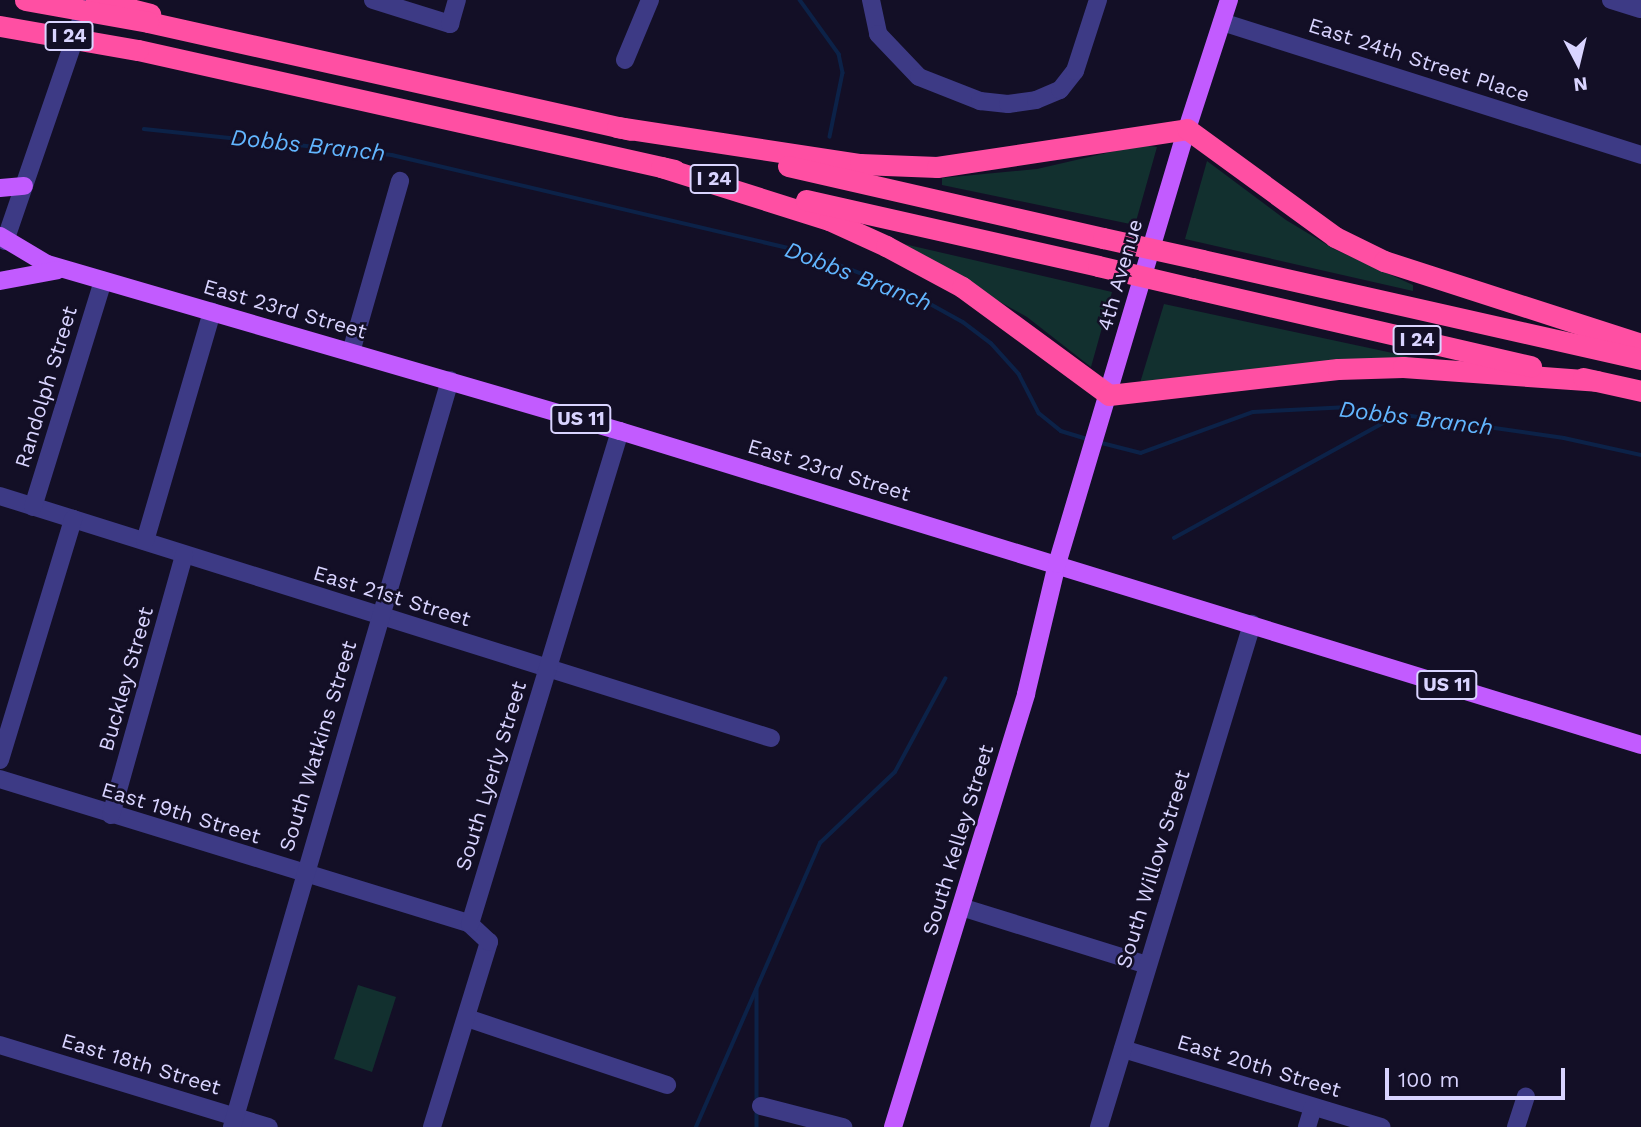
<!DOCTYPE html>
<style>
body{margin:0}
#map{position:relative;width:1641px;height:1127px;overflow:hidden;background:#130f26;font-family:"Work Sans",sans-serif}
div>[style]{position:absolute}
.green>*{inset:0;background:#12302f}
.stream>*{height:3.5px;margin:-1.75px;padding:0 1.75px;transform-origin:1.75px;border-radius:1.75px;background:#0c2248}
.minor>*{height:18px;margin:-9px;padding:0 9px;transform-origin:9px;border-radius:9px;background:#3d3a85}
.major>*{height:18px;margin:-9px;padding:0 9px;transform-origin:9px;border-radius:9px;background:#c25bff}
.highway>*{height:21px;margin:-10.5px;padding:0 10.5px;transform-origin:10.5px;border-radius:10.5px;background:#ff4fa3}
.highway-bridge>*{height:21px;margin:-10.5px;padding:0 10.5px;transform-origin:10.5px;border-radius:10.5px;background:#ff4fa3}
span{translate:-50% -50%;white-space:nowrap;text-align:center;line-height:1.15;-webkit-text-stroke:5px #130f26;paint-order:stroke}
.shield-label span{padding:2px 5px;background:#130f26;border:2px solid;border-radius:5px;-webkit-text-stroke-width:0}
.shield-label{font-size:19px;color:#d9d4ff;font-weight:700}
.street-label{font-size:21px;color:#d9d4ff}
.water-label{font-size:23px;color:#62b6ff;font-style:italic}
.north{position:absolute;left:1543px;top:28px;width:70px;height:70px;-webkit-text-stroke:5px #130f26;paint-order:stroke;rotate:173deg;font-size:19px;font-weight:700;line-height:28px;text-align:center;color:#d9d4ff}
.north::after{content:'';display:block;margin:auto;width:24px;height:32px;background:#d9d4ff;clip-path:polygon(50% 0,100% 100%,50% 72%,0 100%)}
.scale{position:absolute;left:1385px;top:1068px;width:180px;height:32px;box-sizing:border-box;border:4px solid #d9d4ff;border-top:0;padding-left:9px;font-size:21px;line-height:24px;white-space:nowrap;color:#d9d4ff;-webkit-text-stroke:5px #130f26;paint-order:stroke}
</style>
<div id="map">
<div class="green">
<div style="clip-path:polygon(1141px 145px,1157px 147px,1135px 225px,942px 185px,942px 178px,1037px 169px)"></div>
<div style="clip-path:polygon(1207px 161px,1286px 220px,1334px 249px,1413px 285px,1413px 291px,1185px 239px)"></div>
<div style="clip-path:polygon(891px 241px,1112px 292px,1091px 367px,1027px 317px)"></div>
<div style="clip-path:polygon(1164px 304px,1374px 349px,1425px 360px,1140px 383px)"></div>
<div style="clip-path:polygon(358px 985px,396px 997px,372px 1072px,334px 1059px)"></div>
</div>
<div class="stream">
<div style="left:800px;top:0;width:67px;rotate:54.2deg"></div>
<div style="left:839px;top:54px;width:19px;rotate:78deg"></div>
<div style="left:843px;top:73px;width:65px;rotate:101.5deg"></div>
<div style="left:144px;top:129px;width:249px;rotate:6deg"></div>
<div style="left:392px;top:155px;width:424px;rotate:13.2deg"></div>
<div style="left:805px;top:252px;width:109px;rotate:20.9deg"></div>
<div style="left:907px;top:291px;width:64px;rotate:29deg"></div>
<div style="left:963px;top:322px;width:35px;rotate:37deg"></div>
<div style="left:991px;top:343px;width:42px;rotate:47.9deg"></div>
<div style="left:1019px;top:374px;width:44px;rotate:62.9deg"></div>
<div style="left:1039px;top:413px;width:28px;rotate:39deg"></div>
<div style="left:1061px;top:431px;width:27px;rotate:17deg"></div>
<div style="left:1098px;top:442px;width:44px;rotate:14.3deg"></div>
<div style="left:1141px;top:453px;width:119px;rotate:-20.1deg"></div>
<div style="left:1253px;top:412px;width:96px;rotate:-3deg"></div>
<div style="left:1349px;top:407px;width:217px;rotate:8.2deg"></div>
<div style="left:1564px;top:438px;width:79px;rotate:12.4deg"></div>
<div style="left:1174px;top:538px;width:258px;rotate:-28.8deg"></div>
<div style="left:757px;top:989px;width:111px;rotate:90deg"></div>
<div style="left:757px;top:1112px;width:15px;rotate:90deg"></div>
<div style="left:696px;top:1127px;width:310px;rotate:-66.4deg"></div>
<div style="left:820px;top:843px;width:103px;rotate:-43.4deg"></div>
<div style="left:895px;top:772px;width:106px;rotate:-61.7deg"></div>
</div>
<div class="minor">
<div style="left:373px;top:0;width:81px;rotate:17.3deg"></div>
<div style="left:450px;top:24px;width:25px;rotate:-74deg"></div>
<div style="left:871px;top:0;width:35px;rotate:78deg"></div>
<div style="left:878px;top:34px;width:59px;rotate:46.4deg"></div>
<div style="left:919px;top:77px;width:66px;rotate:21.5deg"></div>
<div style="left:980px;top:101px;width:28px;rotate:6deg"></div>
<div style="left:1008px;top:104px;width:28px;rotate:-8deg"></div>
<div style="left:1036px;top:100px;width:26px;rotate:-23deg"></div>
<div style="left:1060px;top:90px;width:24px;rotate:-52deg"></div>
<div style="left:1075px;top:71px;width:75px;rotate:-72.1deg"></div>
<div style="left:1611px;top:0;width:31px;rotate:17deg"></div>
<div style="left:1222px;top:22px;width:440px;rotate:17.6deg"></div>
<div style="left:625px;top:60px;width:65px;rotate:-67.4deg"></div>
<div style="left:5px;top:241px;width:255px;rotate:-71deg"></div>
<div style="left:351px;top:352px;width:178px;rotate:-74deg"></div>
<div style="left:0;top:496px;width:808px;rotate:17.43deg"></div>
<div style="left:33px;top:507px;width:237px;rotate:-72.8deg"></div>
<div style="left:145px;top:541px;width:239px;rotate:-73.7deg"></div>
<div style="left:0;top:760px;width:252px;rotate:-73.1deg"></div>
<div style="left:0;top:779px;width:492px;rotate:17.1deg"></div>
<div style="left:111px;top:815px;width:270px;rotate:-74.3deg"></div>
<div style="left:961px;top:907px;width:195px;rotate:17.3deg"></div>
<div style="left:467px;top:1018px;width:211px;rotate:18.5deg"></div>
<div style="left:0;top:1045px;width:281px;rotate:17deg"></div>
<div style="left:1123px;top:1049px;width:270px;rotate:16.8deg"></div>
<div style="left:761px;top:1106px;width:85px;rotate:14.4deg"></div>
<div style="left:232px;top:1127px;width:778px;rotate:-73.73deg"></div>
<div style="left:432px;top:1127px;width:194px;rotate:-72.9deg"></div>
<div style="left:489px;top:942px;width:26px;rotate:-137deg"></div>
<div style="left:470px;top:924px;width:515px;rotate:-73.08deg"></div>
<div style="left:1099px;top:1127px;width:526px;rotate:-73.08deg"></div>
<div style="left:1307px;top:1127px;width:21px;rotate:-73deg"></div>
<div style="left:1516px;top:1127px;width:32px;rotate:-72deg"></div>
</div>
<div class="major">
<div style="left:0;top:188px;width:24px;rotate:-5deg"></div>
<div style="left:0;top:236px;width:55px;rotate:30.8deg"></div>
<div style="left:47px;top:264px;width:597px;rotate:16.25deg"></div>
<div style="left:620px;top:431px;width:1068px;rotate:17.09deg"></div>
<div style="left:0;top:281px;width:59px;rotate:-10.7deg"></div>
<div style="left:893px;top:1127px;width:453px;rotate:-72.9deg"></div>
<div style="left:1026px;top:694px;width:134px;rotate:-76.6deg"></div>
<div style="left:1057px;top:564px;width:454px;rotate:-73.4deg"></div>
<div style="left:1187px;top:129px;width:136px;rotate:-72deg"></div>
</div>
<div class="highway">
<div style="left:96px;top:0;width:56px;rotate:14.5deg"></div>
<div style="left:148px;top:22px;width:494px;rotate:12.6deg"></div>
<div style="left:138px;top:50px;width:550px;rotate:12.6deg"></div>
<div style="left:617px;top:127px;width:246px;rotate:8.7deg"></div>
<div style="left:860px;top:164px;width:77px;rotate:2.2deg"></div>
<div style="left:937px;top:167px;width:253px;rotate:-8.6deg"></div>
<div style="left:1187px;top:129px;width:183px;rotate:36.1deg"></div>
<div style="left:1335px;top:237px;width:55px;rotate:26.1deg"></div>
<div style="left:1384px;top:261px;width:270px;rotate:17.9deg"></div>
<div style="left:788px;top:166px;width:323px;rotate:12.9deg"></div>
<div style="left:661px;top:167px;width:176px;rotate:17.5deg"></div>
<div style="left:829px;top:220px;width:63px;rotate:24.5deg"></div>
<div style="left:886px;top:246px;width:86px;rotate:28.3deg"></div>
<div style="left:962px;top:287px;width:182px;rotate:36.3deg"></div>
<div style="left:1109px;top:395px;width:230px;rotate:-6.5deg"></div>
<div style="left:1338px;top:369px;width:65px;rotate:-1.8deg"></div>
<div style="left:1403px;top:367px;width:194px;rotate:4.1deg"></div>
<div style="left:806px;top:200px;width:299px;rotate:12.7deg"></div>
<div style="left:1202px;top:260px;width:450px;rotate:12.7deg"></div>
<div style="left:1192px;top:288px;width:348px;rotate:13deg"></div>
<div style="left:1583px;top:378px;width:59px;rotate:12.6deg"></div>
</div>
<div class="highway-bridge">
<div style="left:25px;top:0;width:125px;rotate:10.1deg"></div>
<div style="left:0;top:26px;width:140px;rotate:9.9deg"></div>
<div style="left:1103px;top:238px;width:101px;rotate:12.5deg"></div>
<div style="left:1098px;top:266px;width:97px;rotate:13.2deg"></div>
</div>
<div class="shield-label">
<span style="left:69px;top:36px">I 24</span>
<span style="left:714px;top:179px">I 24</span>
<span style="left:1417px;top:340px">I 24</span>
<span style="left:581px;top:419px">US 11</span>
<span style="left:1447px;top:685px">US 11</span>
</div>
<div class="street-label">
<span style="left:1419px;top:60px;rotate:18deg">East 24th Street Place</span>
<span style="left:1120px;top:275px;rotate:-74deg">4th Avenue</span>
<span style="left:285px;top:309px;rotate:16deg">East 23rd Street</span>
<span style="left:46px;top:387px;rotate:-73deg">Randolph Street</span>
<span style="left:829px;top:470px;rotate:17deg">East 23rd Street</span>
<span style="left:392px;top:596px;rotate:17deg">East 21st Street</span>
<span style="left:126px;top:679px;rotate:-74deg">Buckley Street</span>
<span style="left:318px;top:746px;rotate:-73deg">South Watkins Street</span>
<span style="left:491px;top:776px;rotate:-73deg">South Lyerly Street</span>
<span style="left:181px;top:813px;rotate:17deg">East 19th Street</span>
<span style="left:958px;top:840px;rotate:-73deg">South Kelley Street</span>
<span style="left:1153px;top:869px;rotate:-73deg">South Willow Street</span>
<span style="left:141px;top:1064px;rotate:17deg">East 18th Street</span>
<span style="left:1259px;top:1066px;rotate:17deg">East 20th Street</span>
</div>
<div class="water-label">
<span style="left:308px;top:146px;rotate:6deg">Dobbs Branch</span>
<span style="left:858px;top:277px;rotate:21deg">Dobbs Branch</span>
<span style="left:1416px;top:419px;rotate:7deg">Dobbs Branch</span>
</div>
<div class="north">N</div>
<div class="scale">100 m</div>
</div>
